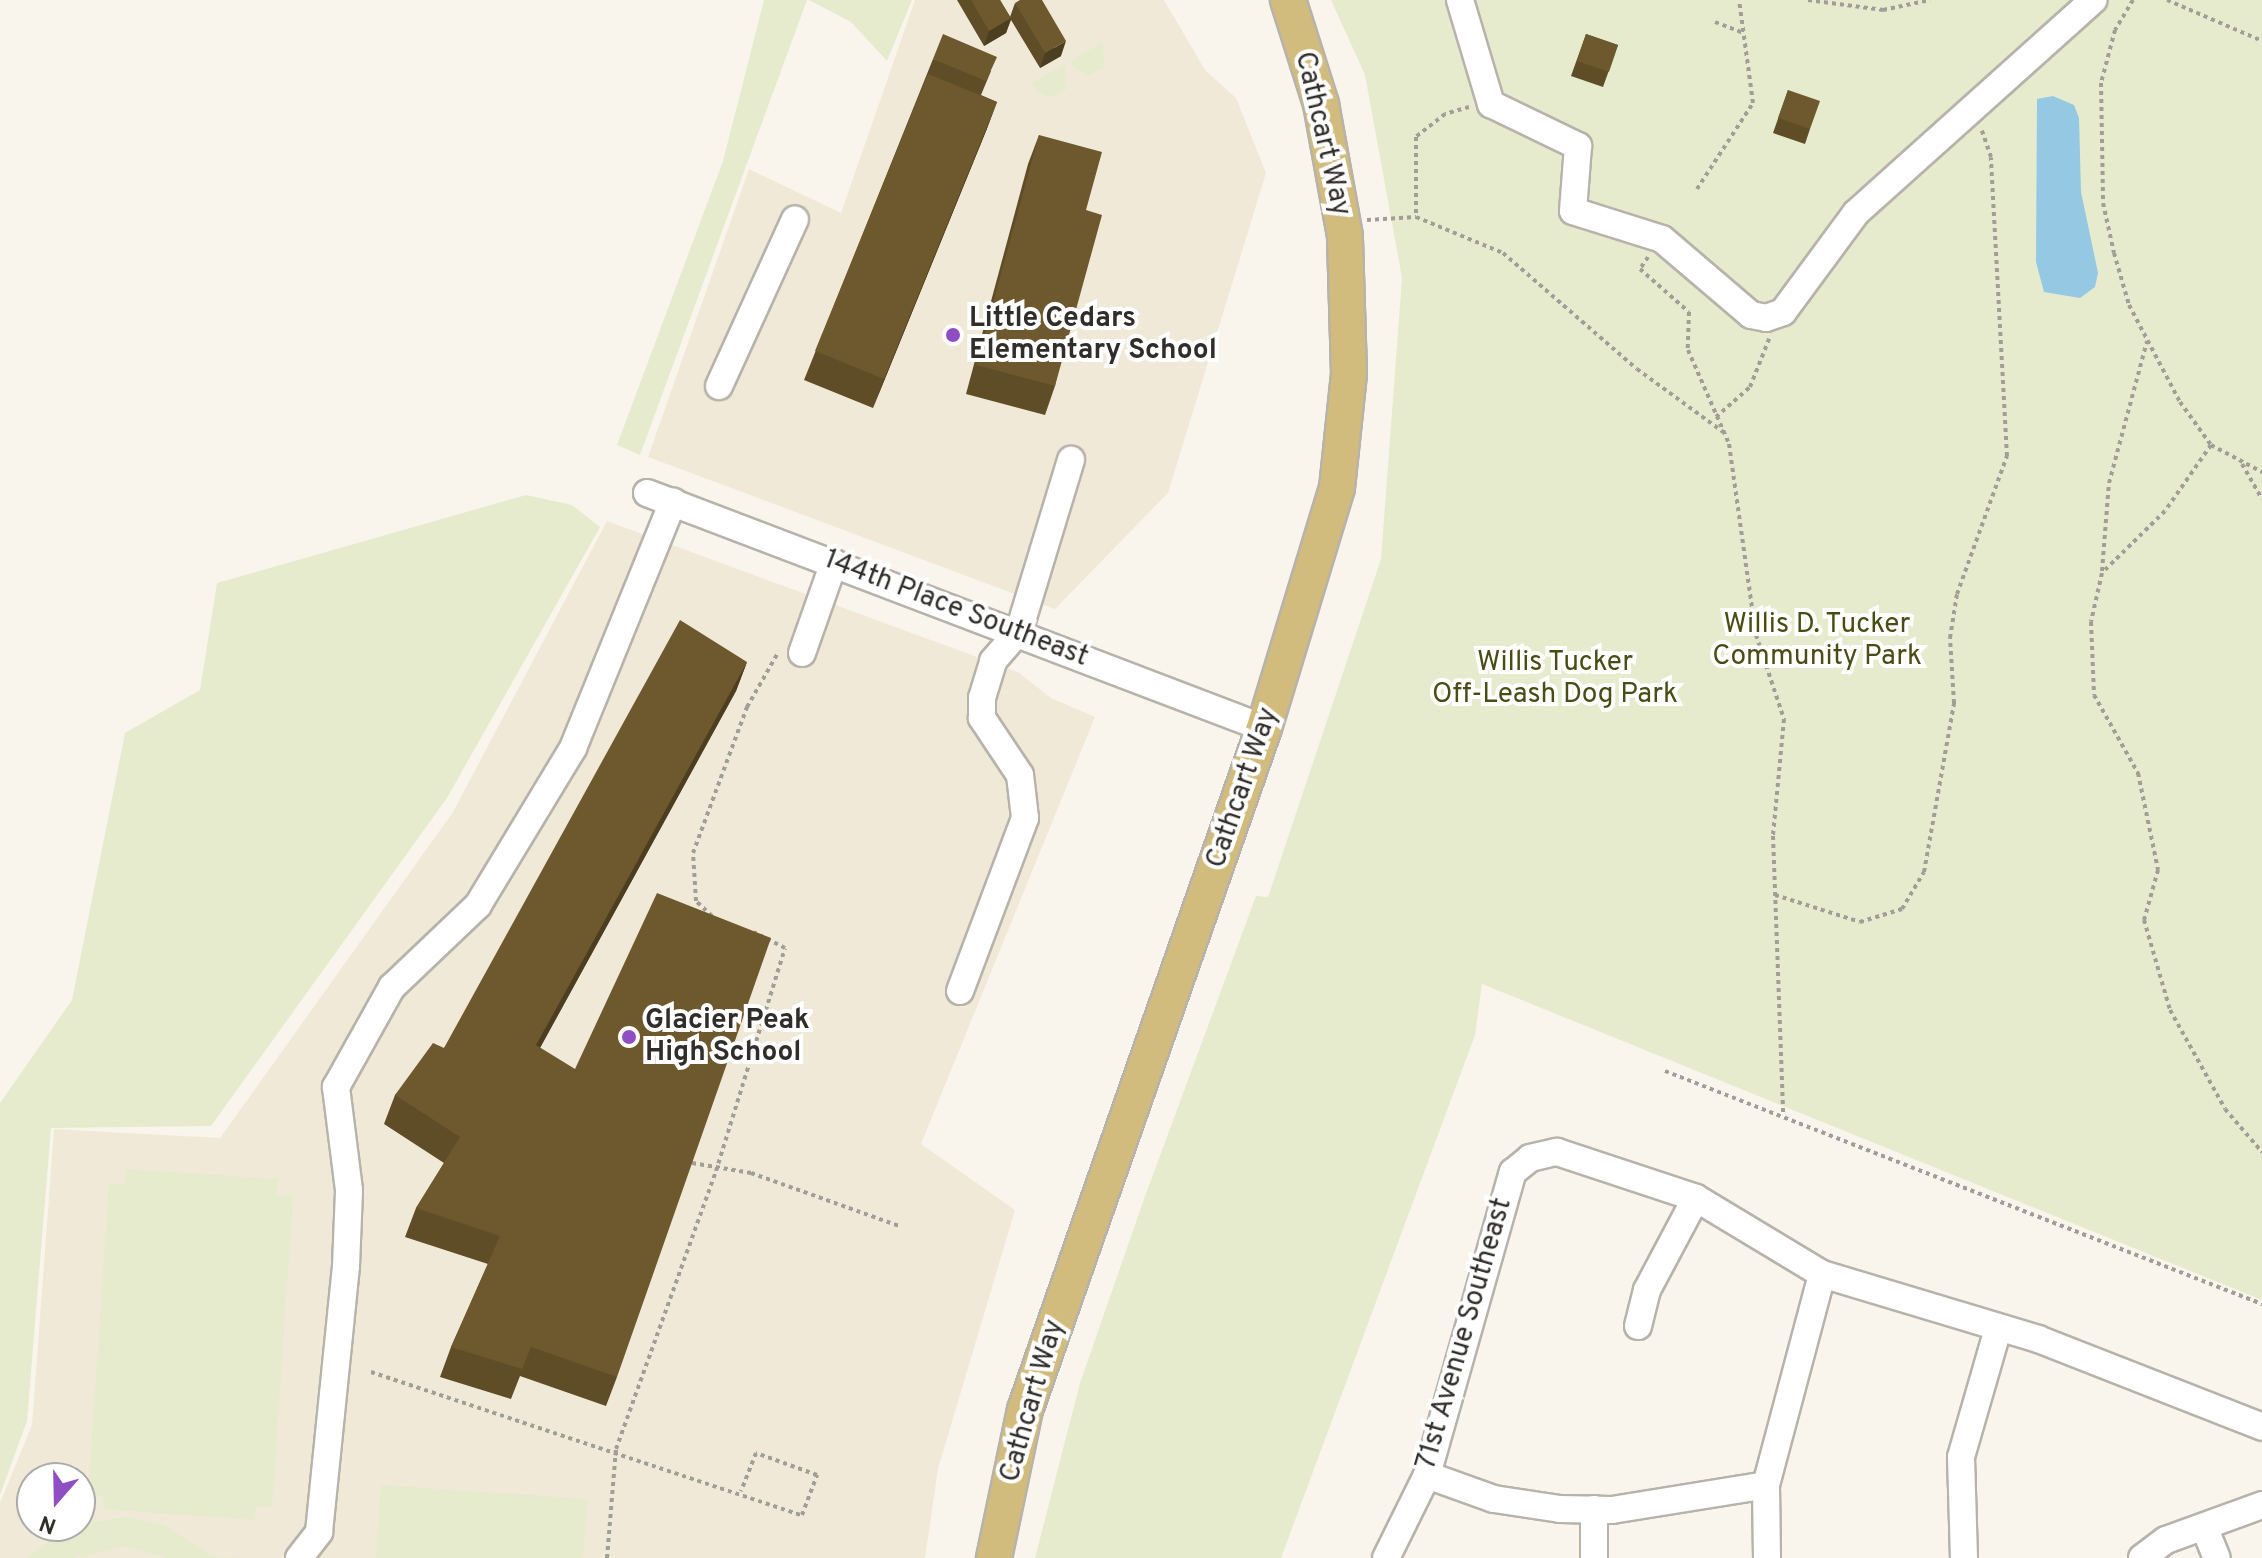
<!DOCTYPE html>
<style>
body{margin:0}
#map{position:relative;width:2262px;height:1558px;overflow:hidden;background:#faf5ec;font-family:Overpass,sans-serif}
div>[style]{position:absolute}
.built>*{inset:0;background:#f0e9d8}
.green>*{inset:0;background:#e6ebcd}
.water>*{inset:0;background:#94c8e3}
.path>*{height:4px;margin-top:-2px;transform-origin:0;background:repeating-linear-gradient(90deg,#a19e97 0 4px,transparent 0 8px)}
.roads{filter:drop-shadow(2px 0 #b7b3aa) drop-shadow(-2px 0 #b7b3aa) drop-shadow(0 2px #b7b3aa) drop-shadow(0 -2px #b7b3aa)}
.minor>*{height:26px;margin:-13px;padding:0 13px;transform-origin:13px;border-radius:13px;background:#fff}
.major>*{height:34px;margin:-17px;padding:0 17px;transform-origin:17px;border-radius:17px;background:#d1bb7d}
.wall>*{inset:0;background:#5e4d27}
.shaded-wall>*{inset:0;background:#4c3e20}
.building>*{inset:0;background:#6d592d}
.dots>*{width:22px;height:22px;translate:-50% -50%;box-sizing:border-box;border:4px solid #fff;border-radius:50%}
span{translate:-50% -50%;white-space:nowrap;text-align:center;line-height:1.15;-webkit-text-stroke:8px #fff;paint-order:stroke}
.street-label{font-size:28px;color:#302e2b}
.poi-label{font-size:28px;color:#302e2b;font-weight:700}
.left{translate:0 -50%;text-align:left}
.park-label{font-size:28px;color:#484d15}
.north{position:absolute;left:16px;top:1462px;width:80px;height:80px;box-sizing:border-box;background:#fff;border:2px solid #acabaa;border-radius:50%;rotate:200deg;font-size:22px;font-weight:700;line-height:32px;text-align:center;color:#302e2b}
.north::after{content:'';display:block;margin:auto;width:28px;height:36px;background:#8f4ec3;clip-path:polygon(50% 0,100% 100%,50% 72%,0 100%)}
</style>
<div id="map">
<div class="built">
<div style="clip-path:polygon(915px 0,1164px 0,1205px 70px,1236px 98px,1266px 173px,1168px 493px,1055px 609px,648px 457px,749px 169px,841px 213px)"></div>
<div style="clip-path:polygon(evenodd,607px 521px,1018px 672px,1051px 698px,1095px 717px,921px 1144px,1015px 1210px,938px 1469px,925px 1558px,0 1558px,0 1503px,32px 1425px,54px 1129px,220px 1138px,453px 812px,607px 521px,32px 1478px,80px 1478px,80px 1526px,32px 1526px,32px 1478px)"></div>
</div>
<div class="green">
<div style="clip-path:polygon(764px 0,807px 0,640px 455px,617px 445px,723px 161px)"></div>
<div style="clip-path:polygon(809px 0,912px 0,887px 61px,851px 22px)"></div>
<div style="clip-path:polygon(1331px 0,2262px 0,2262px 1300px,1482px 984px,1475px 1035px,1281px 1558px,1035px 1558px,1080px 1383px,1144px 1199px,1256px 896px,1268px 897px,1381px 559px,1402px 278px,1365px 75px)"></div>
<div style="clip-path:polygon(1103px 42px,1104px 68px,1089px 75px,1075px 69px,1070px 61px)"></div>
<div style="clip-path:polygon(1065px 64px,1066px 90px,1051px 97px,1037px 91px,1032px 83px)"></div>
<div style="clip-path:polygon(526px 495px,572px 505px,600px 527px,447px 798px,211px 1126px,51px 1128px,27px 1421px,0 1495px,0 1103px,72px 1000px,125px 733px,200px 690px,217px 583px)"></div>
<div style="clip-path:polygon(126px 1169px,278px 1179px,277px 1195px,293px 1196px,272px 1507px,256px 1506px,255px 1520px,103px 1509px,104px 1496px,88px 1495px,109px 1183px,125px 1184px)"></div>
<div style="clip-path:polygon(381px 1485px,588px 1499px,583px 1558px,376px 1558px)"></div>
<div style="clip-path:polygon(127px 1517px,164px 1525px,212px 1556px,244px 1558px,166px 1558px,125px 1546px,75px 1558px,27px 1558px,71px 1526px)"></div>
</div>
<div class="water">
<div style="clip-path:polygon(2053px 96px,2074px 105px,2079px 118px,2081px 192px,2098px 273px,2095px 287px,2080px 298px,2044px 292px,2036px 262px,2037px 99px)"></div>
</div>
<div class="path">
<div style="left:1808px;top:0;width:76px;rotate:7.6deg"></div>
<div style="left:1883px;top:10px;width:48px;rotate:-12deg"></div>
<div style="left:2133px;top:0;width:35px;rotate:121deg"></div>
<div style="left:2115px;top:30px;width:55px;rotate:104.8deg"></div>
<div style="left:2101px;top:83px;width:120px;rotate:89deg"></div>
<div style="left:2103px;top:203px;width:51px;rotate:77.6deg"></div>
<div style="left:2114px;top:253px;width:54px;rotate:73.9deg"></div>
<div style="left:2129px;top:305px;width:110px;rotate:62.3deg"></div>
<div style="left:2180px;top:402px;width:53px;rotate:54.2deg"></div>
<div style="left:2211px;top:445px;width:58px;rotate:27.9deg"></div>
<div style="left:2167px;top:0;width:103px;rotate:23.3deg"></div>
<div style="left:1715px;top:22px;width:31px;rotate:21deg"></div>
<div style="left:1469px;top:107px;width:25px;rotate:164deg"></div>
<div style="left:1445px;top:114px;width:37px;rotate:142deg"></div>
<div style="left:1416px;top:137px;width:80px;rotate:90deg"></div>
<div style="left:1416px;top:217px;width:94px;rotate:22.5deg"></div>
<div style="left:1503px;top:253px;width:177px;rotate:40.9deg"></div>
<div style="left:1637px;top:369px;width:107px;rotate:36.2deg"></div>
<div style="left:1697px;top:189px;width:103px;rotate:-56.9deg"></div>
<div style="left:1753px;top:103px;width:104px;rotate:-97.7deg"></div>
<div style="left:1367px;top:220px;width:49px;rotate:-3.5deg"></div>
<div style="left:1648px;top:257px;width:14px;rotate:124deg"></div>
<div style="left:1640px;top:269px;width:65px;rotate:41.3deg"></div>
<div style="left:1689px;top:312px;width:38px;rotate:92deg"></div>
<div style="left:1688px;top:350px;width:103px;rotate:66.4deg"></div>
<div style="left:1729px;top:444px;width:193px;rotate:82deg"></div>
<div style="left:1756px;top:635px;width:89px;rotate:71.6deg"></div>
<div style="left:1784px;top:719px;width:118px;rotate:95.4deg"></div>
<div style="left:1773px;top:836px;width:278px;rotate:87.9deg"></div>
<div style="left:1716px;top:417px;width:45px;rotate:-41.4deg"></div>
<div style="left:1750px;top:387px;width:52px;rotate:-68.4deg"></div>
<div style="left:2211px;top:445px;width:80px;rotate:124.9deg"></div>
<div style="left:2165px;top:511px;width:88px;rotate:135.5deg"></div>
<div style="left:2102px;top:573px;width:50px;rotate:102.7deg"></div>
<div style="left:2091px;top:622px;width:73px;rotate:87.6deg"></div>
<div style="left:2094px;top:695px;width:90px;rotate:60.6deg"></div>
<div style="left:2138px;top:773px;width:99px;rotate:78.3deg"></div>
<div style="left:2158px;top:870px;width:52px;rotate:105.6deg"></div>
<div style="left:2144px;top:920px;width:94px;rotate:73.9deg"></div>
<div style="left:2170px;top:1010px;width:113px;rotate:60.9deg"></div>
<div style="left:2225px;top:1109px;width:57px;rotate:49.3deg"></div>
<div style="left:2242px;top:464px;width:40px;rotate:60.3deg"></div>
<div style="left:2102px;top:571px;width:88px;rotate:-85.5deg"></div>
<div style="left:2109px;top:483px;width:147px;rotate:-75deg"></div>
<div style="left:1775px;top:895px;width:89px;rotate:17.6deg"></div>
<div style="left:1860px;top:922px;width:44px;rotate:-17.2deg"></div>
<div style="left:1902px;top:909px;width:43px;rotate:-59.3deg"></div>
<div style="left:1924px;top:872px;width:172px;rotate:-79.9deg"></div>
<div style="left:1954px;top:703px;width:65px;rotate:-93.5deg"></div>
<div style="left:1950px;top:638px;width:45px;rotate:-81deg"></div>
<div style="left:1957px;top:594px;width:147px;rotate:-70.1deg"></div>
<div style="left:2007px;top:456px;width:299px;rotate:-93.1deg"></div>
<div style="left:1991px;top:157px;width:28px;rotate:-109deg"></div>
<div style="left:712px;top:916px;width:22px;rotate:-137deg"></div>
<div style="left:696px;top:901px;width:48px;rotate:-93.6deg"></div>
<div style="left:693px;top:853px;width:156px;rotate:-69.7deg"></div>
<div style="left:747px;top:707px;width:64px;rotate:-60.3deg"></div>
<div style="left:1665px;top:1071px;width:641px;rotate:21.32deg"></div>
<div style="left:692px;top:1163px;width:60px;rotate:9.6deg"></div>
<div style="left:751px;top:1173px;width:157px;rotate:19.7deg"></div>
<div style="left:371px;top:1372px;width:454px;rotate:18.4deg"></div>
<div style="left:802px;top:1515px;width:43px;rotate:-69.4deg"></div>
<div style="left:817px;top:1475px;width:65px;rotate:-160.2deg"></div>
<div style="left:756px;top:1453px;width:41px;rotate:111.5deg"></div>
<div style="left:607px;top:1558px;width:109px;rotate:-85.3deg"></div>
<div style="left:616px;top:1449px;width:295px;rotate:-70.2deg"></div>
<div style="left:716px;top:1171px;width:233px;rotate:-72.8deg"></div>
<div style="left:785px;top:948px;width:35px;rotate:-153deg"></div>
</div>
<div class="roads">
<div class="minor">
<div style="left:1460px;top:0;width:109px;rotate:73.4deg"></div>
<div style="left:1491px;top:104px;width:97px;rotate:25.8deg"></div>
<div style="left:1578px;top:146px;width:65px;rotate:94.4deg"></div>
<div style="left:1573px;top:211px;width:93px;rotate:17.5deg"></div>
<div style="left:1662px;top:239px;width:117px;rotate:40.5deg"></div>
<div style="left:1751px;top:315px;width:15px;rotate:11deg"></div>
<div style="left:1766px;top:318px;width:18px;rotate:-19deg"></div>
<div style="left:1783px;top:312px;width:123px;rotate:-53.6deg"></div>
<div style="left:1856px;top:213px;width:319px;rotate:-41.9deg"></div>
<div style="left:719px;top:386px;width:183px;rotate:-65.5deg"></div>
<div style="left:647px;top:493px;width:660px;rotate:20.85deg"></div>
<div style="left:802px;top:653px;width:96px;rotate:-70.6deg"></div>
<div style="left:960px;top:991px;width:185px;rotate:-69.4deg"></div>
<div style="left:1025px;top:818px;width:43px;rotate:-96.6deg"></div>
<div style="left:1020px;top:775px;width:69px;rotate:-123.7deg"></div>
<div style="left:982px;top:718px;width:20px;rotate:-90deg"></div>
<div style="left:982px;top:698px;width:39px;rotate:-73deg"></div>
<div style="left:993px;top:661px;width:40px;rotate:-49deg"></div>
<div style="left:1019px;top:631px;width:179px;rotate:-73.1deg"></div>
<div style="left:1638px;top:1326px;width:37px;rotate:-76deg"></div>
<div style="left:1647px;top:1290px;width:104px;rotate:-62deg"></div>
<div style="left:1427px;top:1475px;width:71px;rotate:19.7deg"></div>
<div style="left:1494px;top:1499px;width:67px;rotate:8.6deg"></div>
<div style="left:1560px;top:1509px;width:52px;rotate:1.1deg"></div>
<div style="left:1612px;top:1510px;width:156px;rotate:-9.2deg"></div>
<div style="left:2205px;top:1529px;width:31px;rotate:68deg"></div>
<div style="left:299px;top:1558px;width:33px;rotate:-52deg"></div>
<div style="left:319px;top:1532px;width:267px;rotate:-84.2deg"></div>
<div style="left:346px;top:1266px;width:76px;rotate:-87.7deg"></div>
<div style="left:349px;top:1190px;width:104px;rotate:-97.2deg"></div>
<div style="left:336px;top:1087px;width:115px;rotate:-60.8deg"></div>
<div style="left:392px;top:987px;width:119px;rotate:-43.6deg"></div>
<div style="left:478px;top:905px;width:184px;rotate:-58.8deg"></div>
<div style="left:573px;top:748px;width:266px;rotate:-67.9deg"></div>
<div style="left:1386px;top:1558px;width:93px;rotate:-63.7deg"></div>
<div style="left:1427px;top:1475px;width:315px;rotate:-74.2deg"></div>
<div style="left:1513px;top:1172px;width:22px;rotate:-39deg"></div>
<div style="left:1530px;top:1158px;width:28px;rotate:-13deg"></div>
<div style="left:1557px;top:1152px;width:146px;rotate:18.3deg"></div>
<div style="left:1696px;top:1198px;width:147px;rotate:31.1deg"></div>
<div style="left:1822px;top:1274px;width:226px;rotate:16.7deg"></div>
<div style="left:2038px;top:1339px;width:241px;rotate:21.4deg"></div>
<div style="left:1594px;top:1558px;width:49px;rotate:-90deg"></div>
<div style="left:1767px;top:1558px;width:73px;rotate:-90.8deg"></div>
<div style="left:1766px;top:1485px;width:218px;rotate:-75.1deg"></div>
<div style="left:1964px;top:1558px;width:101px;rotate:-91.7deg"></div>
<div style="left:1961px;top:1457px;width:130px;rotate:-73.9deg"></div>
<div style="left:2142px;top:1558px;width:30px;rotate:-37deg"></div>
<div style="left:2166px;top:1540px;width:102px;rotate:-20deg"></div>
</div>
<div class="major">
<div style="left:994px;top:1558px;width:151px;rotate:-78.2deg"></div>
<div style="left:1025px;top:1410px;width:723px;rotate:-70.69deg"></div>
<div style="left:1264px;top:728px;width:251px;rotate:-73.1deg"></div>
<div style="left:1337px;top:488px;width:115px;rotate:-84deg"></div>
<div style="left:1349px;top:374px;width:138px;rotate:-91.7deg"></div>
<div style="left:1345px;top:236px;width:134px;rotate:-100.3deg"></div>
<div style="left:1321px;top:104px;width:109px;rotate:-107.6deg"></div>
</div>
</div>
<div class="wall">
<div style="clip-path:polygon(957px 0,1000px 0,1010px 17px,1015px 3px,1061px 56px,1040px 68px,1011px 20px,1006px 33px,984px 46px)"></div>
<div style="clip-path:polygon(1586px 34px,1618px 45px,1603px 87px,1571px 76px)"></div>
<div style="clip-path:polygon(933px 59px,991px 71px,981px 95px,997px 102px,986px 131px,873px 408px,804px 380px)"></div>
<div style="clip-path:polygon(1788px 90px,1810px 129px,1805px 144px,1773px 133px)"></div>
<div style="clip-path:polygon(1039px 135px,1086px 210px,1055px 386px,1045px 415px,966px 394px,1028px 164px)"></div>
<div style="clip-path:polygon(747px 662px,736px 691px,540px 1048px,617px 1377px,606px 1406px,520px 1376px,511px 1399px,440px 1377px,451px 1347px,488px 1264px,405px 1237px,416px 1208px,444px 1163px,384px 1124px,395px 1095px,444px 1048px)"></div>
</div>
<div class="shaded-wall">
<div style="clip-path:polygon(1011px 18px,1006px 33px,984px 46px,989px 31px)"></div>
<div style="clip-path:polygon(1066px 41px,1061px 56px,1040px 68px,1045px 53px)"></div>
<div style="clip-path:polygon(997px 102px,986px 131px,873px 408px,884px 379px)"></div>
<div style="clip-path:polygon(747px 662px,736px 691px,525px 1075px,536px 1045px)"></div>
</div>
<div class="building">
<div style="clip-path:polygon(971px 0,1000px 0,1011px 18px,989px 31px)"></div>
<div style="clip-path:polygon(1020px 0,1042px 0,1066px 41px,1045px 53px,1015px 3px)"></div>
<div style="clip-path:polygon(943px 34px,997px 57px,986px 81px,933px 59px)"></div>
<div style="clip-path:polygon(1586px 34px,1618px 45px,1609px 72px,1577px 61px)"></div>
<div style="clip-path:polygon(928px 74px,997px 102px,884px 379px,815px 351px)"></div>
<div style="clip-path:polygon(1788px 90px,1820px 101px,1810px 129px,1778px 118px)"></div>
<div style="clip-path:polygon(1039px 135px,1102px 152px,1086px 210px,1102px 215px,1055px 386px,976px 365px)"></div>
<div style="clip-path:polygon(680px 620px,747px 662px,536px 1045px,575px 1069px,657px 893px,771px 938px,617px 1377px,531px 1347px,522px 1369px,451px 1347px,500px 1236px,416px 1208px,460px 1137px,395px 1095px,433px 1043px,444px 1048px)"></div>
</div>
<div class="dots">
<div style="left:953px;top:335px;background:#8f4ec3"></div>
<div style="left:629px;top:1037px;background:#8f4ec3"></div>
</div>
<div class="street-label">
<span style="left:1322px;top:134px;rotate:77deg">Cathcart Way</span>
<span style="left:956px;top:609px;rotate:21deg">144th Place Southeast</span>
<span style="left:1243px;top:788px;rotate:-71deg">Cathcart Way</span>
<span style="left:1465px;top:1334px;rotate:-74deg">71st Avenue Southeast</span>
<span style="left:1033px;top:1401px;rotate:-74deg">Cathcart Way</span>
</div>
<div class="poi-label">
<span class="left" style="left:969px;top:335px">Little Cedars<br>Elementary School</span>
<span class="left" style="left:645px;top:1037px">Glacier Peak<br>High School</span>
</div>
<div class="park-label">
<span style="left:1817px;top:641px">Willis D. Tucker<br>Community Park</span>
<span style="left:1555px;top:679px">Willis Tucker<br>Off-Leash Dog Park</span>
</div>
<div class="north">N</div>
</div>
